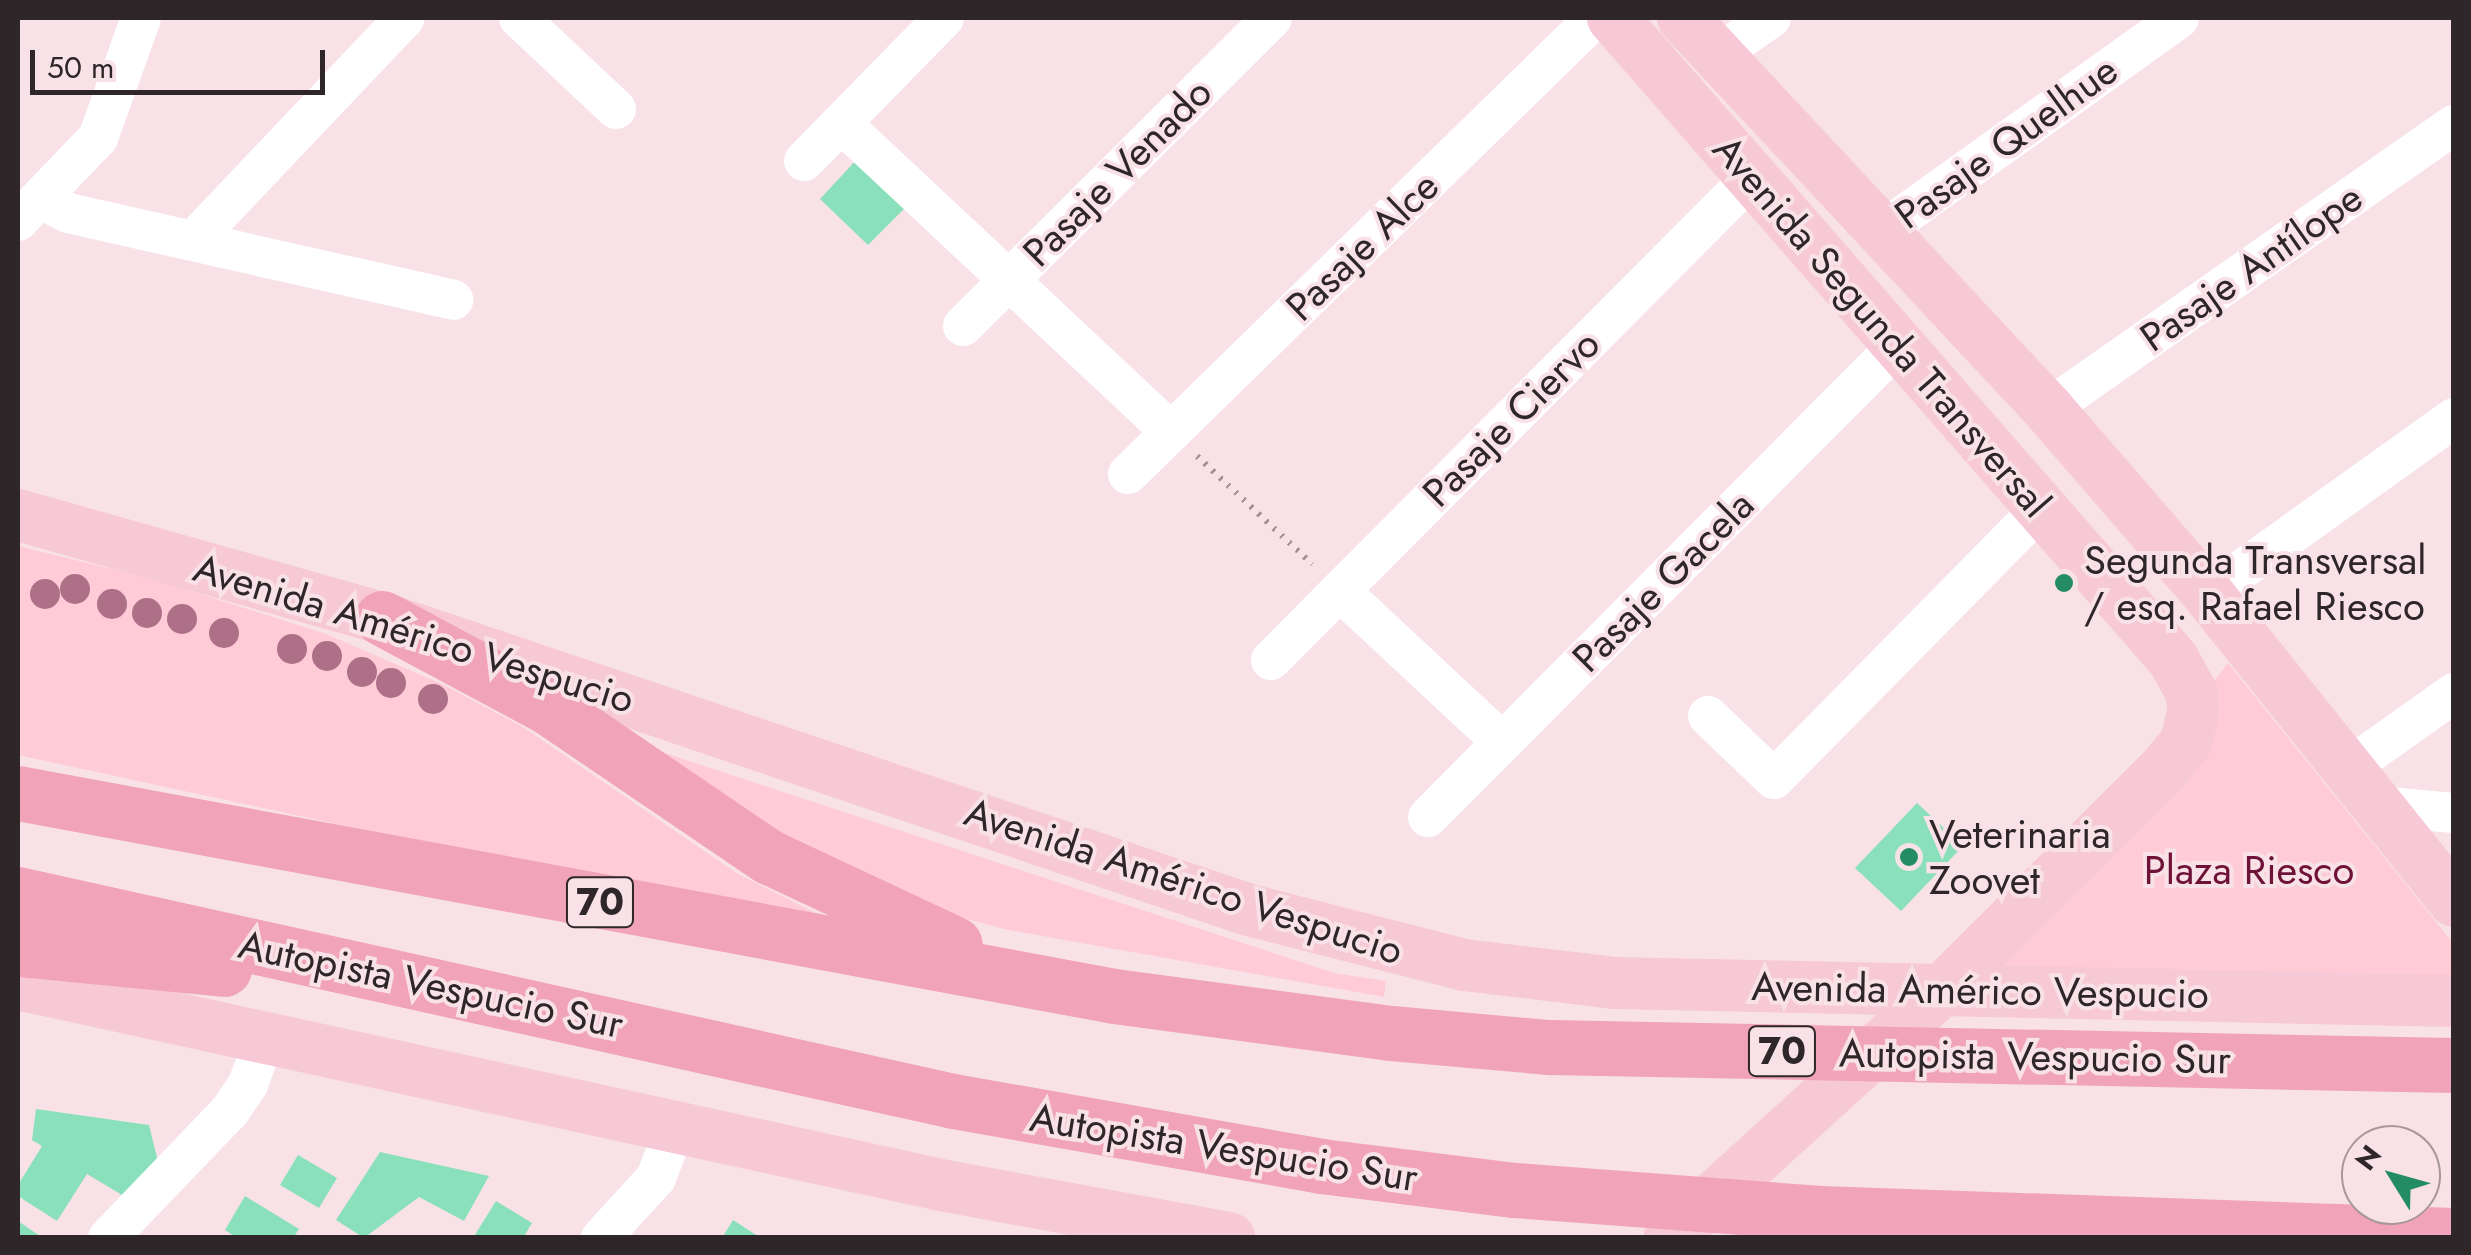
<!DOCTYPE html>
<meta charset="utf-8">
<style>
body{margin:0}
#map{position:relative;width:2471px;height:1255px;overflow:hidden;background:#f8e2e7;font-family:Jost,sans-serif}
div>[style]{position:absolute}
.green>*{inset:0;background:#fecbd7}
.building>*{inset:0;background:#8ae0bb}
.path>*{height:6px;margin-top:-3px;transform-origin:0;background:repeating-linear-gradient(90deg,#a49498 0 2.5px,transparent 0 10.5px)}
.minor>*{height:40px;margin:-20px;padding:0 20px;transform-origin:20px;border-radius:20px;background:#fff}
.major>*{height:52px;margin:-26px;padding:0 26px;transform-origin:26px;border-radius:26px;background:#f7c8d5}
.highway>*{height:55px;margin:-27.5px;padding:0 27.5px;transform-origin:27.5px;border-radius:27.5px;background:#f1a4b9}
.trees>*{width:30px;height:30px;margin:-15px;border-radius:50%;background:#ad7087}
.dots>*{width:28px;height:28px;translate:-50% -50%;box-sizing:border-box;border:5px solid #f8e2e7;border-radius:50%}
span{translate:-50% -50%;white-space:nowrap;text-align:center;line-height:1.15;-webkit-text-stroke:8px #f8e2e7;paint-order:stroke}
.shield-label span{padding:2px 8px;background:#f8e2e7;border:2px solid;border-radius:8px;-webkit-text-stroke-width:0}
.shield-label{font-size:38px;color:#2e2628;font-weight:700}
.street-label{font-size:40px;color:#2e2628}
.poi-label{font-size:40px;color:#2e2628}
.left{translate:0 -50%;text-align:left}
.park-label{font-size:40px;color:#6f1238}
.frame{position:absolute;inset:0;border:20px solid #2e2628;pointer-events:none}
.north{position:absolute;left:2341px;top:1125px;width:100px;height:100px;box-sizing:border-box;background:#f8e2e7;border:2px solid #a7979b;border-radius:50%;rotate:307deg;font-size:28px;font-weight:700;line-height:40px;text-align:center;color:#2e2628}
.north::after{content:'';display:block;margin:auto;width:35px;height:45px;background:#248b67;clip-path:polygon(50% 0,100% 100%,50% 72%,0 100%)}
.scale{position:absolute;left:30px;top:50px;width:295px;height:45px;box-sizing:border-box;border:5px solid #2e2628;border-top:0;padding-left:12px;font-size:30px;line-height:35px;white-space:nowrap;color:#2e2628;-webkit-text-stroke:8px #f8e2e7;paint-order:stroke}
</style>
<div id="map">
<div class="green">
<div style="clip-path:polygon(18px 546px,157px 580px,326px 634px,444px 685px,523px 727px,738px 874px,828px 919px,817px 928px,18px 755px)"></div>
<div style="clip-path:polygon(2228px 663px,2453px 943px,2453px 987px,1985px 976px)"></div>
<div style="clip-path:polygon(625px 740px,1334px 973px,1386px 981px,1384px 997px,1004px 929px,915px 905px,828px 874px)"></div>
</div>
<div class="building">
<div style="clip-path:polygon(860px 156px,909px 204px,868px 245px,820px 199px)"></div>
<div style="clip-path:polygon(1917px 803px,1963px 846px,1901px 911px,1855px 868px)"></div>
<div style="clip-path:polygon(36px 1109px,149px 1125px,159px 1166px,122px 1195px,87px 1174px,57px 1221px,18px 1196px,18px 1185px,42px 1146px,32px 1140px)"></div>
<div style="clip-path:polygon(380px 1152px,489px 1176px,464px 1221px,419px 1197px,364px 1238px,336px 1220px)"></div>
<div style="clip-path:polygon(298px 1155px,337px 1178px,319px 1208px,280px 1185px)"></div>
<div style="clip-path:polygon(245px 1196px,299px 1229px,293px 1238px,237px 1238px,225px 1230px)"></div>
<div style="clip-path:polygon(496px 1201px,532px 1223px,523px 1238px,473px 1238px)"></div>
<div style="clip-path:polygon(733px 1220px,761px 1238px,722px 1238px)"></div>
<div style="clip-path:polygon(18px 1221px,43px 1238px,18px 1238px)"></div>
</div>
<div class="path">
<div style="left:1197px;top:456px;width:158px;rotate:43.2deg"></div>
</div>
<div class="minor">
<div style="left:519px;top:18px;width:133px;rotate:43.2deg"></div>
<div style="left:1717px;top:55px;width:65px;rotate:-34.4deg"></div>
<div style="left:841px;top:123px;width:452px;rotate:43.1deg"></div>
<div style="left:804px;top:161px;width:200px;rotate:-45.6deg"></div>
<div style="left:41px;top:199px;width:30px;rotate:27deg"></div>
<div style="left:68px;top:213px;width:395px;rotate:12.7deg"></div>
<div style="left:18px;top:221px;width:115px;rotate:-46.1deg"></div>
<div style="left:98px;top:138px;width:127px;rotate:-70.3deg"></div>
<div style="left:1882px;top:231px;width:365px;rotate:-35.6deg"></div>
<div style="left:194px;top:240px;width:306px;rotate:-46.5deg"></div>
<div style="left:963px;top:326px;width:436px;rotate:-44.9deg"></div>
<div style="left:2048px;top:409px;width:495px;rotate:-35deg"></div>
<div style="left:1128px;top:474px;width:653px;rotate:-44.32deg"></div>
<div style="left:1340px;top:591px;width:221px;rotate:43deg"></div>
<div style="left:2208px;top:594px;width:302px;rotate:-35.6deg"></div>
<div style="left:1271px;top:660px;width:682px;rotate:-45.12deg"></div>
<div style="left:1708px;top:716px;width:91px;rotate:43.7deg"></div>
<div style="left:1774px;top:779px;width:380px;rotate:-45.4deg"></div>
<div style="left:2347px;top:769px;width:131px;rotate:-35.4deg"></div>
<div style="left:2377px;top:806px;width:77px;rotate:5.2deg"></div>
<div style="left:1428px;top:817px;width:666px;rotate:-45.12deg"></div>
<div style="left:108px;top:1238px;width:176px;rotate:-46.2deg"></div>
<div style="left:230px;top:1111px;width:32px;rotate:-56deg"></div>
<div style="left:248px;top:1084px;width:52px;rotate:-69.8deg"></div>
<div style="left:601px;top:1238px;width:81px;rotate:-47.5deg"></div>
<div style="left:656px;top:1178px;width:57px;rotate:-69.3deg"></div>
</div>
<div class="major">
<div style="left:1613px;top:18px;width:851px;rotate:48.86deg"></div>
<div style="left:2173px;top:659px;width:39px;rotate:61deg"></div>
<div style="left:2192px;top:693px;width:19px;rotate:87deg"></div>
<div style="left:2193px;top:712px;width:31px;rotate:103deg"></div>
<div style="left:2186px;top:742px;width:32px;rotate:129deg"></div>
<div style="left:2166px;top:767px;width:315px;rotate:135.1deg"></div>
<div style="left:1943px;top:989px;width:370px;rotate:137.7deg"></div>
<div style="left:1683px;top:18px;width:535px;rotate:46.97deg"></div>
<div style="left:2048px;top:409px;width:245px;rotate:49.1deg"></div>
<div style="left:2208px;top:594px;width:393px;rotate:51.3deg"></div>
<div style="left:18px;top:515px;width:378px;rotate:15.8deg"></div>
<div style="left:382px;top:618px;width:915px;rotate:18.61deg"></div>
<div style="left:1249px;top:910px;width:222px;rotate:14.3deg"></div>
<div style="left:1464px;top:965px;width:151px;rotate:6.8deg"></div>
<div style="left:1614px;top:983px;width:840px;rotate:1.23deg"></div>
<div style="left:18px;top:984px;width:950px;rotate:12.28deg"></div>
<div style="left:946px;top:1186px;width:288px;rotate:10.4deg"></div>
</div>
<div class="highway">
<div style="left:382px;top:618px;width:188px;rotate:28.2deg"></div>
<div style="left:548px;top:707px;width:267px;rotate:34.2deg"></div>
<div style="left:769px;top:857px;width:205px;rotate:25.1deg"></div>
<div style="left:18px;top:793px;width:1115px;rotate:10.49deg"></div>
<div style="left:1114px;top:996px;width:279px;rotate:7.6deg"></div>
<div style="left:1391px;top:1033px;width:159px;rotate:5.1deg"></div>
<div style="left:1549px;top:1047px;width:905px;rotate:1.14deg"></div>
<div style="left:18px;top:894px;width:958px;rotate:12.48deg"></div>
<div style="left:953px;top:1101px;width:374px;rotate:10deg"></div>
<div style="left:1321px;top:1166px;width:195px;rotate:7.1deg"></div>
<div style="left:1515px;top:1190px;width:306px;rotate:4.3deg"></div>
<div style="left:1820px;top:1213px;width:634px;rotate:1.99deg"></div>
<div style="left:18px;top:949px;width:207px;rotate:5.5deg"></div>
</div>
<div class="trees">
<div style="left:75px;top:589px"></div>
<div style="left:45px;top:594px"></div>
<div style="left:112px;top:604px"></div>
<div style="left:147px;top:613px"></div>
<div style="left:182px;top:619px"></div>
<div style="left:224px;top:633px"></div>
<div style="left:292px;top:649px"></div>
<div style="left:327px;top:656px"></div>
<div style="left:362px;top:672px"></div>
<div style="left:391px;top:683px"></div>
<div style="left:433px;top:699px"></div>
</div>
<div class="dots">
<div style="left:2064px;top:583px;background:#248b67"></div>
<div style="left:1909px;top:857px;background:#248b67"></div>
</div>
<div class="shield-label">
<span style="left:600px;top:902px">70</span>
<span style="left:1782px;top:1051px">70</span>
</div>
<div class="street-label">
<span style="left:2006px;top:142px;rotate:-36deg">Pasaje Quelhue</span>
<span style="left:1117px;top:172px;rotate:-45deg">Pasaje Venado</span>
<span style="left:1362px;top:246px;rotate:-44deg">Pasaje Alce</span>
<span style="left:2251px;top:267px;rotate:-35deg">Pasaje Antílope</span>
<span style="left:1882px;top:326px;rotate:49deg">Avenida Segunda Transversal</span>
<span style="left:1511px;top:418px;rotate:-45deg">Pasaje Ciervo</span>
<span style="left:1663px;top:581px;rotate:-45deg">Pasaje Gacela</span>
<span style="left:414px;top:633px;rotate:17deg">Avenida Américo Vespucio</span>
<span style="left:1184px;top:881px;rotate:18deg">Avenida Américo Vespucio</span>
<span style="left:431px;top:984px;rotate:12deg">Autopista Vespucio Sur</span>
<span style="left:1980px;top:990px;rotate:1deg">Avenida Américo Vespucio</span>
<span style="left:2035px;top:1056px;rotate:1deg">Autopista Vespucio Sur</span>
<span style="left:1224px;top:1147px;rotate:9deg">Autopista Vespucio Sur</span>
</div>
<div class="poi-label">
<span class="left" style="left:2084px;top:583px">Segunda Transversal<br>/ esq. Rafael Riesco</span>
<span class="left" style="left:1929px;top:857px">Veterinaria<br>Zoovet</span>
</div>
<div class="park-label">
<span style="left:2249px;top:870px">Plaza Riesco</span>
</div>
<div class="frame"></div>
<div class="north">N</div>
<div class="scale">50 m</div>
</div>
